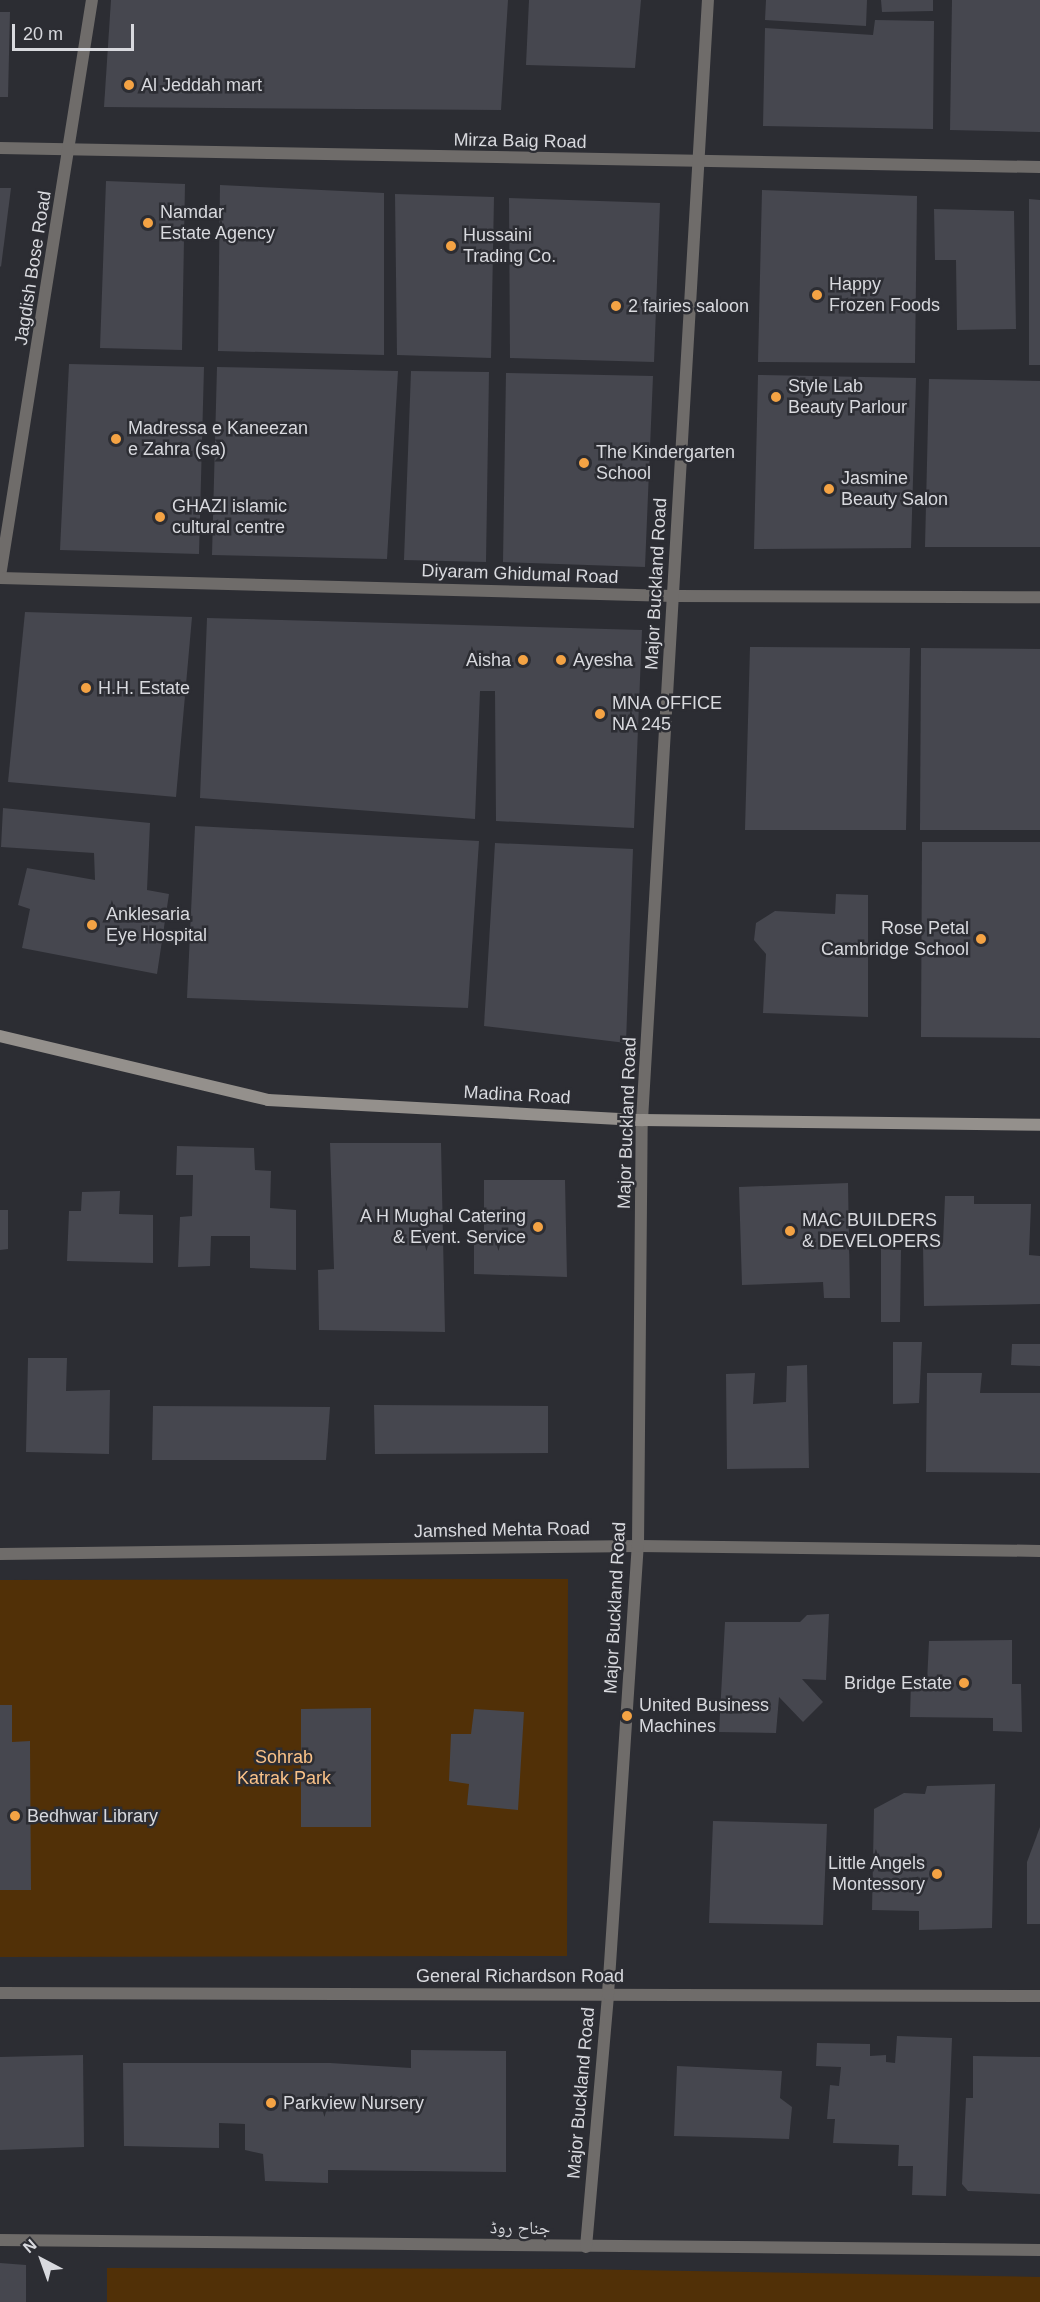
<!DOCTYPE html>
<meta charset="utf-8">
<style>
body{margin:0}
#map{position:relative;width:1040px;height:2302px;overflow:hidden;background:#2c2d33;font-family:Helvetica,"Noto Naskh Arabic",sans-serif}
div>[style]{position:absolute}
.green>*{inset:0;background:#513007}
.building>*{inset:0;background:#46474f}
.minor>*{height:12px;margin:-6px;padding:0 6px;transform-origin:6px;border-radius:6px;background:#6f6c6a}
.secondary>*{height:12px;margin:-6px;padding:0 6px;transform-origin:6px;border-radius:6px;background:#94908c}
.dots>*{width:16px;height:16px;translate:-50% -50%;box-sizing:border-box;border:3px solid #2c2d33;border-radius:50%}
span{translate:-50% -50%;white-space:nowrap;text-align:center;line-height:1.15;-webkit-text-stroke:5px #2c2d33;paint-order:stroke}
.poi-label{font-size:18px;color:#d8d9de}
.left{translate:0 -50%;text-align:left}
.right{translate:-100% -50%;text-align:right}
.street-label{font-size:18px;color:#d8d9de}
.park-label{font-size:18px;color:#fac288}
.north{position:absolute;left:12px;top:2230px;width:60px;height:60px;-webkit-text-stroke:4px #2c2d33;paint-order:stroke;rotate:319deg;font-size:16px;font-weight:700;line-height:24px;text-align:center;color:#d8d9de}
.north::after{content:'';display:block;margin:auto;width:21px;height:27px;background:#d8d9de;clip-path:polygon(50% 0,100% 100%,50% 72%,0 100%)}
.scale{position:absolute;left:12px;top:24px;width:122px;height:27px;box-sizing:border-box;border:3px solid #d8d9de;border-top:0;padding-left:8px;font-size:18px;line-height:21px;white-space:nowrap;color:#d8d9de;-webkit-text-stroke:4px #2c2d33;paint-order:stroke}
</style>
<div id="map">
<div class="green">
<div style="clip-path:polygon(568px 1579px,567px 1956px,0 1957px,0 1580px)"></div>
<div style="clip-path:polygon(107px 2268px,574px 2269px,1040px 2277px,1040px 2302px,107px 2302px)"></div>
</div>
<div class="building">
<div style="clip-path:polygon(111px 0,508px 0,501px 110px,104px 107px)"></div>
<div style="clip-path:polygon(529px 0,641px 0,635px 68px,526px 65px)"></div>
<div style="clip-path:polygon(766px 0,867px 0,866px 26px,765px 20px)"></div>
<div style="clip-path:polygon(881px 0,933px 0,933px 11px,882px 12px)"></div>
<div style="clip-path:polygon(952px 0,1040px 0,1040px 132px,950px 130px)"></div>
<div style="clip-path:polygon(0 12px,10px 12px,8px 97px,0 97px)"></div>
<div style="clip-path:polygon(875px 20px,934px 21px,933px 129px,763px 126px,765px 28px,873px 35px)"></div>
<div style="clip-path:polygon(106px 181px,185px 184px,182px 350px,100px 348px)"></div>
<div style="clip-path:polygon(220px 185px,384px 193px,384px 355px,218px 351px)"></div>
<div style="clip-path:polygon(0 188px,11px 188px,1px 267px,0 266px)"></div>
<div style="clip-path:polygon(762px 190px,917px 196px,915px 363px,758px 362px)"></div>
<div style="clip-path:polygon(395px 194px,494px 197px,491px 358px,397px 355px)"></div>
<div style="clip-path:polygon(509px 198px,660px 203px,654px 362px,510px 358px)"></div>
<div style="clip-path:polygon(1029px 199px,1040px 200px,1040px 365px,1029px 365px)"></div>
<div style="clip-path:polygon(934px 209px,1014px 211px,1016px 329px,957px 330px,956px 260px,935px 260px)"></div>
<div style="clip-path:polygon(69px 364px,204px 367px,199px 554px,60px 550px)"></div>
<div style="clip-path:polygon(217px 367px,398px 371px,387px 559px,212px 555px)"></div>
<div style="clip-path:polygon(411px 371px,489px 372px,486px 562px,404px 560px)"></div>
<div style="clip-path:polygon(506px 373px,653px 376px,645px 567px,503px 562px)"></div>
<div style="clip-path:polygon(758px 375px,916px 378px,911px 548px,754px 549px)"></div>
<div style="clip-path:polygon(929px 379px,1040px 381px,1040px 547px,925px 547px)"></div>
<div style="clip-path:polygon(25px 612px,192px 617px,176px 797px,8px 782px)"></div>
<div style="clip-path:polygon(207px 618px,642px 630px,634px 828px,496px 821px,495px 691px,480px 691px,475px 819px,200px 798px)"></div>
<div style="clip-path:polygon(750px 647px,910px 648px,906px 830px,745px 830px)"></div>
<div style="clip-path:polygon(921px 648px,1040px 649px,1040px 830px,920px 830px)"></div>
<div style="clip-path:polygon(3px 808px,150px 823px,147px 890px,169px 894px,157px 974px,22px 948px,30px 909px,18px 905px,27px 868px,95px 880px,94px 853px,1px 847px)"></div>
<div style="clip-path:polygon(195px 826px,479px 841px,468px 1008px,187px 998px)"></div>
<div style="clip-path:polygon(922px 842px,1040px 842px,1040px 1038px,921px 1037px)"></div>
<div style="clip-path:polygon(495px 843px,633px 849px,626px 1043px,484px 1026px)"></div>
<div style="clip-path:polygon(836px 894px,868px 895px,868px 1017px,763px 1013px,766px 954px,754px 940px,756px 923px,775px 911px,835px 914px)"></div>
<div style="clip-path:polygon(330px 1143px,441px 1143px,445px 1332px,319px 1330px,318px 1270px,334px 1269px)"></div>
<div style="clip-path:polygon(177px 1146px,254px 1148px,255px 1170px,271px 1171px,270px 1208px,296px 1210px,296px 1270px,250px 1268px,250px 1236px,211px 1236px,210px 1266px,178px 1267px,180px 1217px,192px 1216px,193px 1175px,176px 1175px)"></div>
<div style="clip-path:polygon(484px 1180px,565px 1180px,567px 1277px,474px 1274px,474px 1234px,484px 1235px)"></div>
<div style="clip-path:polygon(848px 1183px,850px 1298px,824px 1298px,823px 1282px,742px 1285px,739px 1187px)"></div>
<div style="clip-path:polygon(120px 1191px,119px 1214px,153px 1215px,153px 1263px,67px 1261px,69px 1211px,81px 1211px,82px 1192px)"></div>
<div style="clip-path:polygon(945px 1196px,974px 1196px,974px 1204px,1031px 1204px,1029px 1255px,1040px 1256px,1040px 1304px,924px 1306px,923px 1244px,943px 1243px)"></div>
<div style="clip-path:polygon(0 1210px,8px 1210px,8px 1249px,0 1250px)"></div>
<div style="clip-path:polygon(881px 1249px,901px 1250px,900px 1322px,881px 1322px)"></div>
<div style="clip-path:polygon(893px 1342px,922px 1342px,919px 1403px,893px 1404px)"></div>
<div style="clip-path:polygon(1012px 1344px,1040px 1344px,1040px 1366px,1011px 1365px)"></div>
<div style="clip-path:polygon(28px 1358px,67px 1358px,66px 1391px,110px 1390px,109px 1454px,26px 1452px)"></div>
<div style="clip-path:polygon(807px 1365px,809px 1468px,727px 1469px,726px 1374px,755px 1373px,753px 1404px,786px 1402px,787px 1366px)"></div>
<div style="clip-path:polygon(927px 1373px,982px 1373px,980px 1393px,1040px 1393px,1040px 1473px,926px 1472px)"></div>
<div style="clip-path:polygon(374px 1405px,548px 1406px,548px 1453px,375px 1454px)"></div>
<div style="clip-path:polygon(153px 1406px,330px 1407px,326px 1460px,152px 1460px)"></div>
<div style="clip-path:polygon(829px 1614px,826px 1680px,802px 1679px,823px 1702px,803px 1722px,779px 1697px,776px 1733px,719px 1732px,725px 1622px,800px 1622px,807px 1615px)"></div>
<div style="clip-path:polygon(1012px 1640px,1012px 1684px,1021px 1684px,1022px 1732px,993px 1731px,993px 1718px,910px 1717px,911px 1681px,927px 1682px,929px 1641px)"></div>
<div style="clip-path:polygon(0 1705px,12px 1705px,12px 1742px,30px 1741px,31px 1890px,0 1890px)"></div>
<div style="clip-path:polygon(371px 1708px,371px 1827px,301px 1827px,301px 1709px)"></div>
<div style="clip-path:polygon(474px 1709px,524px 1712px,518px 1810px,467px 1805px,469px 1784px,449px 1781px,451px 1734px,471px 1734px)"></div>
<div style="clip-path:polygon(995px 1784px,992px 1928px,919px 1930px,919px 1911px,872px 1910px,874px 1809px,904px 1793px,925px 1794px,927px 1786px)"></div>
<div style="clip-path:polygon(713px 1821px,827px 1824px,823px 1925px,709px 1923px)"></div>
<div style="clip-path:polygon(1040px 1827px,1040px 1924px,1027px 1924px,1027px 1862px)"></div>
<div style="clip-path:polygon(897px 2036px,952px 2038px,946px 2196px,912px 2195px,913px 2166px,898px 2166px,899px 2145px,833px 2143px,835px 2119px,827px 2119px,830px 2085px,839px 2086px,841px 2067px,816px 2066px,817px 2043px,870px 2044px,870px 2056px,886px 2055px,886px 2062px,895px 2063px)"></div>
<div style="clip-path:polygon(411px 2050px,506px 2051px,506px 2172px,328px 2170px,328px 2183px,265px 2181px,263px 2154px,245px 2150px,245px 2124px,219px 2123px,219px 2148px,124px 2146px,123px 2063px,330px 2063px,411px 2068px)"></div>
<div style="clip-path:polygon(83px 2055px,84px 2147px,0 2150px,0 2057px)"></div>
<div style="clip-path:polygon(973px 2056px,1040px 2057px,1040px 2194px,968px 2191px,962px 2184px,966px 2098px,973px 2098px)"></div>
<div style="clip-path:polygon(677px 2066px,782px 2071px,780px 2098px,792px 2107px,789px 2139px,674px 2136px)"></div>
<div style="clip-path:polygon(0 2263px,26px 2265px,26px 2302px,0 2302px)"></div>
</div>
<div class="minor">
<div style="left:0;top:148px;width:1040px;rotate:1.05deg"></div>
<div style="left:0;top:576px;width:583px;rotate:-80.93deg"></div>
<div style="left:0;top:578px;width:673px;rotate:1.53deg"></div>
<div style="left:673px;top:596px;width:367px;rotate:0.2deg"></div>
<div style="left:0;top:1554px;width:638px;rotate:-0.72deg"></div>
<div style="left:638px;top:1546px;width:402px;rotate:0.7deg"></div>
<div style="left:0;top:1993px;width:1040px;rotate:0.17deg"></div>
<div style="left:0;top:2240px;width:1040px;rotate:0.55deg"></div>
<div style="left:586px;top:2247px;width:254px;rotate:-85deg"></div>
<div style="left:608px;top:1994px;width:449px;rotate:-86.2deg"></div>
<div style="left:638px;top:1546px;width:426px;rotate:-89.5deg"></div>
<div style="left:642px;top:1120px;width:1122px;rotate:-86.63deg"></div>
</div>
<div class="secondary">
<div style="left:0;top:1036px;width:276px;rotate:13.4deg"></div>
<div style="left:268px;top:1100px;width:375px;rotate:3.1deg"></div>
<div style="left:642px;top:1120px;width:398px;rotate:0.7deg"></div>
</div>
<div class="dots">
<div style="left:129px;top:85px;background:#f4a344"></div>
<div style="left:148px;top:223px;background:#f4a344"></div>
<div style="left:451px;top:246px;background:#f4a344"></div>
<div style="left:817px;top:295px;background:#f4a344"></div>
<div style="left:616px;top:306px;background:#f4a344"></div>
<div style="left:776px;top:397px;background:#f4a344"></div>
<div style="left:116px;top:439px;background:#f4a344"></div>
<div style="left:584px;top:463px;background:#f4a344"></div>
<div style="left:829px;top:489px;background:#f4a344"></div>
<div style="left:160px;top:517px;background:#f4a344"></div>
<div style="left:523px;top:660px;background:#f4a344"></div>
<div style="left:561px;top:660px;background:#f4a344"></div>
<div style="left:86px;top:688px;background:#f4a344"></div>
<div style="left:600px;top:714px;background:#f4a344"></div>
<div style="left:92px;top:925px;background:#f4a344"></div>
<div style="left:981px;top:939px;background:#f4a344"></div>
<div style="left:538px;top:1227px;background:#f4a344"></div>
<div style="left:790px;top:1231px;background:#f4a344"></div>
<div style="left:964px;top:1683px;background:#f4a344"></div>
<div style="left:627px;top:1716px;background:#f4a344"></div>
<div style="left:15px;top:1816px;background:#f4a344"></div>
<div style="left:937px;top:1874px;background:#f4a344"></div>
<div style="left:271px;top:2103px;background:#f4a344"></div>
</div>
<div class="poi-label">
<span class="left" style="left:141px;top:85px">Al Jeddah mart</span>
<span class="left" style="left:160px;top:223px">Namdar<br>Estate Agency</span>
<span class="left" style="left:463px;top:246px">Hussaini<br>Trading Co.</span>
<span class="left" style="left:829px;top:295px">Happy<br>Frozen Foods</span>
<span class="left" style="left:628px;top:306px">2 fairies saloon</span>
<span class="left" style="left:788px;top:397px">Style Lab<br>Beauty Parlour</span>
<span class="left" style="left:128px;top:439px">Madressa e Kaneezan<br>e Zahra (sa)</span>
<span class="left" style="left:596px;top:463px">The Kindergarten<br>School</span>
<span class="left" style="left:841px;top:489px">Jasmine<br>Beauty Salon</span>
<span class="left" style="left:172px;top:517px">GHAZI islamic<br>cultural centre</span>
<span class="right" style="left:511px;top:660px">Aisha</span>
<span class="left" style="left:573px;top:660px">Ayesha</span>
<span class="left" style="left:98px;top:688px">H.H. Estate</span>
<span class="left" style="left:612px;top:714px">MNA OFFICE<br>NA 245</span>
<span class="left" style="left:106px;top:925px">Anklesaria<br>Eye Hospital</span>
<span class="right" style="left:969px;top:939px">Rose Petal<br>Cambridge School</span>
<span class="right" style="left:526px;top:1227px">A H Mughal Catering<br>&amp; Event. Service</span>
<span class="left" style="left:802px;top:1231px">MAC BUILDERS<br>&amp; DEVELOPERS</span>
<span class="right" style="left:952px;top:1683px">Bridge Estate</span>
<span class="left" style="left:639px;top:1716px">United Business<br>Machines</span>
<span class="left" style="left:27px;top:1816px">Bedhwar Library</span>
<span class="right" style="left:925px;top:1874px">Little Angels<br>Montessory</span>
<span class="left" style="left:283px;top:2103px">Parkview Nursery</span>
</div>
<div class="street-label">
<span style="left:520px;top:141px;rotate:1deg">Mirza Baig Road</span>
<span style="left:33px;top:268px;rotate:-81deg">Jagdish Bose Road</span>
<span style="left:520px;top:574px;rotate:2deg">Diyaram Ghidumal Road</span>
<span style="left:656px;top:584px;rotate:-87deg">Major Buckland Road</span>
<span style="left:517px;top:1095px;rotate:3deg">Madina Road</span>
<span style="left:627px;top:1123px;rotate:-88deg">Major Buckland Road</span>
<span style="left:502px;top:1530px;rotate:-1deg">Jamshed Mehta Road</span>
<span style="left:615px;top:1608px;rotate:-87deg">Major Buckland Road</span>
<span style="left:520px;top:1976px">General Richardson Road</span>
<span style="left:581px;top:2093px;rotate:-85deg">Major Buckland Road</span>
<span style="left:520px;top:2228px;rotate:1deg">جناح روڈ</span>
</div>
<div class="park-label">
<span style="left:284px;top:1768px">Sohrab<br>Katrak Park</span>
</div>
<div class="north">N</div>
<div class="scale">20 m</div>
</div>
